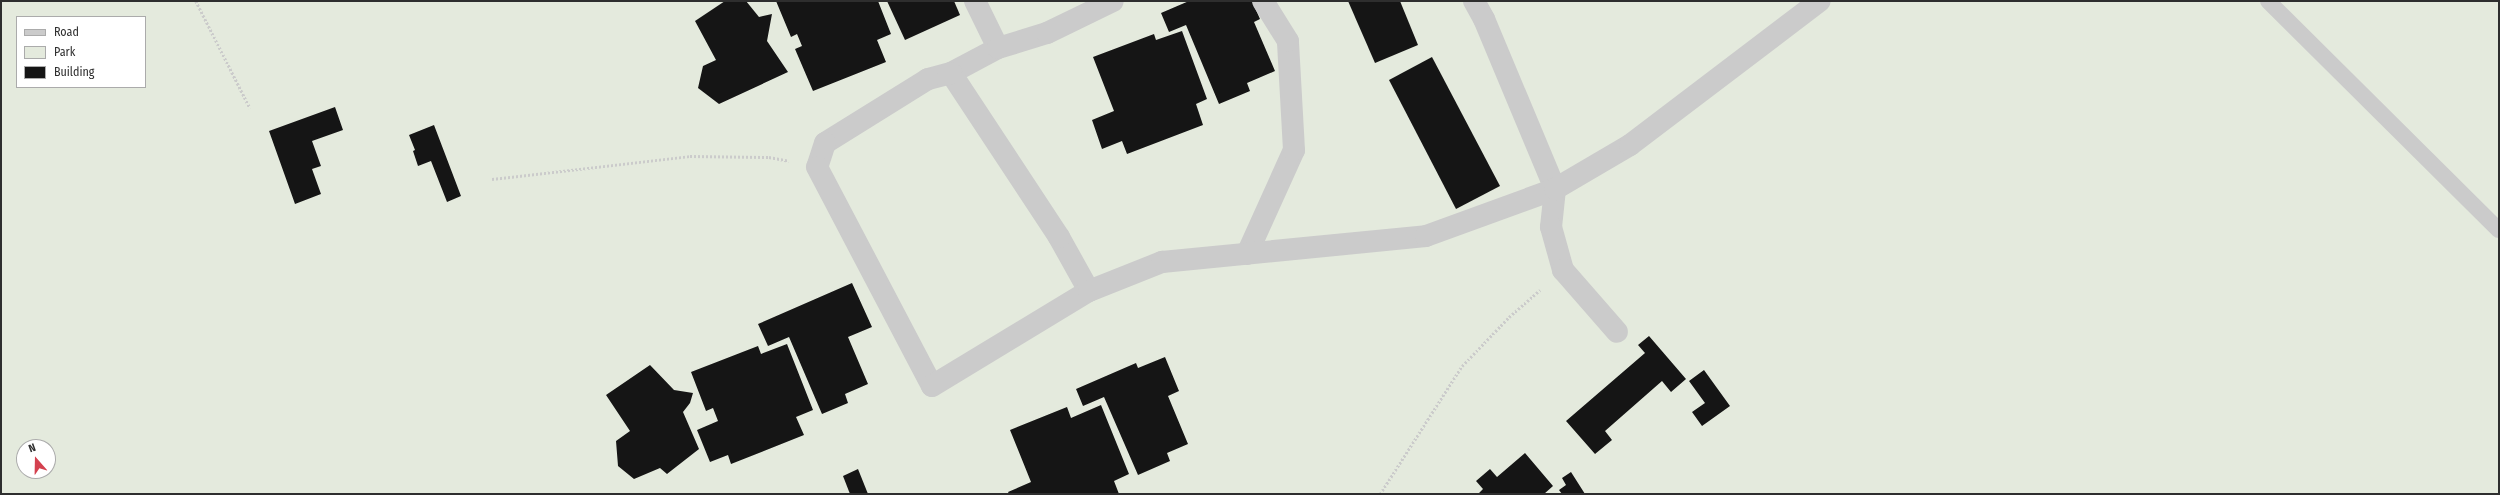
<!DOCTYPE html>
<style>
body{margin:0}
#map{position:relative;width:2500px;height:495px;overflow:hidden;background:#fff;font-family:"Fira Sans Condensed",sans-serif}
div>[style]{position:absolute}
.green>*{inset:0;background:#e4eadd}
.building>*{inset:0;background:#151515}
.path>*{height:2.5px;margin-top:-1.25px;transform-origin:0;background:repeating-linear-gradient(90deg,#cbcbcb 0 2px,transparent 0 4px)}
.service>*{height:16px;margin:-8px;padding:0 8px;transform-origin:8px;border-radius:8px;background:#cbcbcb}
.minor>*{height:22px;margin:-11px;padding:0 11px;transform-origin:11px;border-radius:11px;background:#cbcbcb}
span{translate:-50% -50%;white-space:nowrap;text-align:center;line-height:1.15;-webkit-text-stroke:4px #fff;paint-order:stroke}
.frame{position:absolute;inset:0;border:2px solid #2e2e2e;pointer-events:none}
.legend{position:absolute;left:16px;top:16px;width:130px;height:72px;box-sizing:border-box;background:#fff;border:1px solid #ababab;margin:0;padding:5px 7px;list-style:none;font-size:12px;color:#2e2e2e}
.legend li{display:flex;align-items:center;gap:8px;height:20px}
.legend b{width:20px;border:1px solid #ababab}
.north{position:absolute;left:16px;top:439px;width:40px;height:40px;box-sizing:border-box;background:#fff;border:1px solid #ababab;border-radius:50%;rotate:340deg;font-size:11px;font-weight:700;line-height:16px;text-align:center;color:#2e2e2e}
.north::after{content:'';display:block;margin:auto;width:14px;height:18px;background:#d4414f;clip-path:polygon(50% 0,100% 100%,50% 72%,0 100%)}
</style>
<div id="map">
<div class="green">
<div style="clip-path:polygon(evenodd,1px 1px,2499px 1px,2499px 494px,1px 494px,1px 1px,17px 17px,145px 17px,145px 87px,17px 87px,17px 17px,1px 1px,24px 447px,48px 447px,48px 471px,24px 471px,24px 447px)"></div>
</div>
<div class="building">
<div style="clip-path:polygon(725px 1px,746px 1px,759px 17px,772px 14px,767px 41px,788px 72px,719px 104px,698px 88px,703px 66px,716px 60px,695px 21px)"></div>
<div style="clip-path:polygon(776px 1px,878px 1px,891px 34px,877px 40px,886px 62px,813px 91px,795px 49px,802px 46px,797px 34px,791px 37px)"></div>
<div style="clip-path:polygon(887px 1px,954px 1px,960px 15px,905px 40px)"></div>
<div style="clip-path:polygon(1189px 1px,1252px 1px,1260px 19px,1254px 22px,1275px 71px,1247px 83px,1250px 91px,1219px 104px,1186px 25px,1169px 32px,1161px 13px)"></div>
<div style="clip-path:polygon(1348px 1px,1400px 1px,1418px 45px,1375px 63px)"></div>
<div style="clip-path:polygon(1182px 31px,1207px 99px,1196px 104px,1203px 125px,1127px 154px,1122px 141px,1102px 149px,1092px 120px,1114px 111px,1093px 57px,1154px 34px,1156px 40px)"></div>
<div style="clip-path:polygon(1432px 57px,1500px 186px,1456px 209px,1389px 80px)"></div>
<div style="clip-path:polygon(335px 107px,343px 130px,312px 141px,321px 166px,312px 169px,321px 194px,295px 204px,269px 131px)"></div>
<div style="clip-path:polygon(434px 125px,461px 196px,447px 202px,431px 161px,418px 166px,413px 151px,415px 150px,409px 135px)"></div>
<div style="clip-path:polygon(852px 283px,872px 327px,848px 337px,868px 384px,845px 394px,848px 403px,822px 414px,789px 337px,768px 346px,758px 324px)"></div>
<div style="clip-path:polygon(1649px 336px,1686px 379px,1671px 392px,1662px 381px,1605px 431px,1612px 440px,1595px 454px,1566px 421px,1645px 353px,1638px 345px)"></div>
<div style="clip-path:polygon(787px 344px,813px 410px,796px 417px,804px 435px,731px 464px,728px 455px,710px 462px,697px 430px,718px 421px,713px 408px,706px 411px,691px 372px,758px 346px,761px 354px)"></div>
<div style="clip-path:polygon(1165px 357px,1179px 391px,1168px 396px,1188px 444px,1167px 453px,1170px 461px,1138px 475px,1104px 397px,1083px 406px,1076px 389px,1136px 363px,1138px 368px)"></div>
<div style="clip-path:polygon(650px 365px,674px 390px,693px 393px,690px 403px,683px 412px,699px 449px,667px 474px,660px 468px,634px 479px,618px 466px,616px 441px,630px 431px,606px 395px)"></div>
<div style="clip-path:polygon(1704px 370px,1730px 406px,1702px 426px,1692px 412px,1705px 403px,1689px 381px)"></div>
<div style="clip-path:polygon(1101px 405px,1129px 474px,1114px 481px,1119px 494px,1009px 494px,1008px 492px,1031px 482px,1010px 430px,1067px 407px,1071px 418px)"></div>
<div style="clip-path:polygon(1525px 453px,1553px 486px,1544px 494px,1478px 494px,1483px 489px,1476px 481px,1490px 469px,1497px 477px)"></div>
<div style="clip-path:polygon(858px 469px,868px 494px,850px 494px,843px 476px)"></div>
<div style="clip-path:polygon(1571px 472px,1585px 494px,1562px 494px,1559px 490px,1566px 485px,1562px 478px)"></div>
</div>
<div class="path">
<div style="left:196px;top:1px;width:120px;rotate:63.2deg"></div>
<div style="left:492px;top:179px;width:199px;rotate:-6.6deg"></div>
<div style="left:690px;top:156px;width:79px;rotate:0.7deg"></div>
<div style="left:769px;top:157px;width:20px;rotate:11deg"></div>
<div style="left:1380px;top:494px;width:152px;rotate:-57.4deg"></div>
<div style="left:1462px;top:366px;width:68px;rotate:-46.2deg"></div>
<div style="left:1509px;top:317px;width:41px;rotate:-41.1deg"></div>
</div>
<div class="service">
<div style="left:2268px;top:1px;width:325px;rotate:44.8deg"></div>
</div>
<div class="minor">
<div style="left:975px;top:1px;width:52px;rotate:63.9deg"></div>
<div style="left:1474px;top:1px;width:21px;rotate:61deg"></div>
<div style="left:1484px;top:19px;width:184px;rotate:67.3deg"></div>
<div style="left:1555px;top:189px;width:38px;rotate:96deg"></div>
<div style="left:1551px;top:227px;width:45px;rotate:74.4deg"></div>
<div style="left:1563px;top:270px;width:82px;rotate:48.9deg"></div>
<div style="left:951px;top:73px;width:53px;rotate:-28deg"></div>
<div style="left:998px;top:48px;width:51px;rotate:-17deg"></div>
<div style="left:1047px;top:33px;width:73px;rotate:-25.9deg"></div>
<div style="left:1247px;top:254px;width:114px;rotate:-65.7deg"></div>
<div style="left:1294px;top:150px;width:109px;rotate:-93.2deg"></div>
<div style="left:1288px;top:41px;width:47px;rotate:-122deg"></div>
<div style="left:1089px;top:291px;width:62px;rotate:-119.1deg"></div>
<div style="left:1059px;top:237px;width:196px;rotate:-123.4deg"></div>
<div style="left:951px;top:73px;width:24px;rotate:165deg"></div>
<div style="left:928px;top:79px;width:121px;rotate:148.1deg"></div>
<div style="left:825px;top:143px;width:25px;rotate:108deg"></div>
<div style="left:817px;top:167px;width:247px;rotate:62.3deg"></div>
<div style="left:932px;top:386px;width:184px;rotate:-31.2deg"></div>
<div style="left:1089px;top:291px;width:79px;rotate:-21.7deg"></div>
<div style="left:1162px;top:262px;width:265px;rotate:-5.6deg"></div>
<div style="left:1426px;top:236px;width:137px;rotate:-20deg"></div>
<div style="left:1555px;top:189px;width:87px;rotate:-30.4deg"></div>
<div style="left:1630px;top:145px;width:238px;rotate:-37.2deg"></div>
</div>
<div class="frame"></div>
<ul class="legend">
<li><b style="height:5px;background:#cbcbcb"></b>Road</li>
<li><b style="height:11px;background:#e4eadd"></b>Park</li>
<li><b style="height:11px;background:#151515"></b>Building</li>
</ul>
<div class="north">N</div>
</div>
